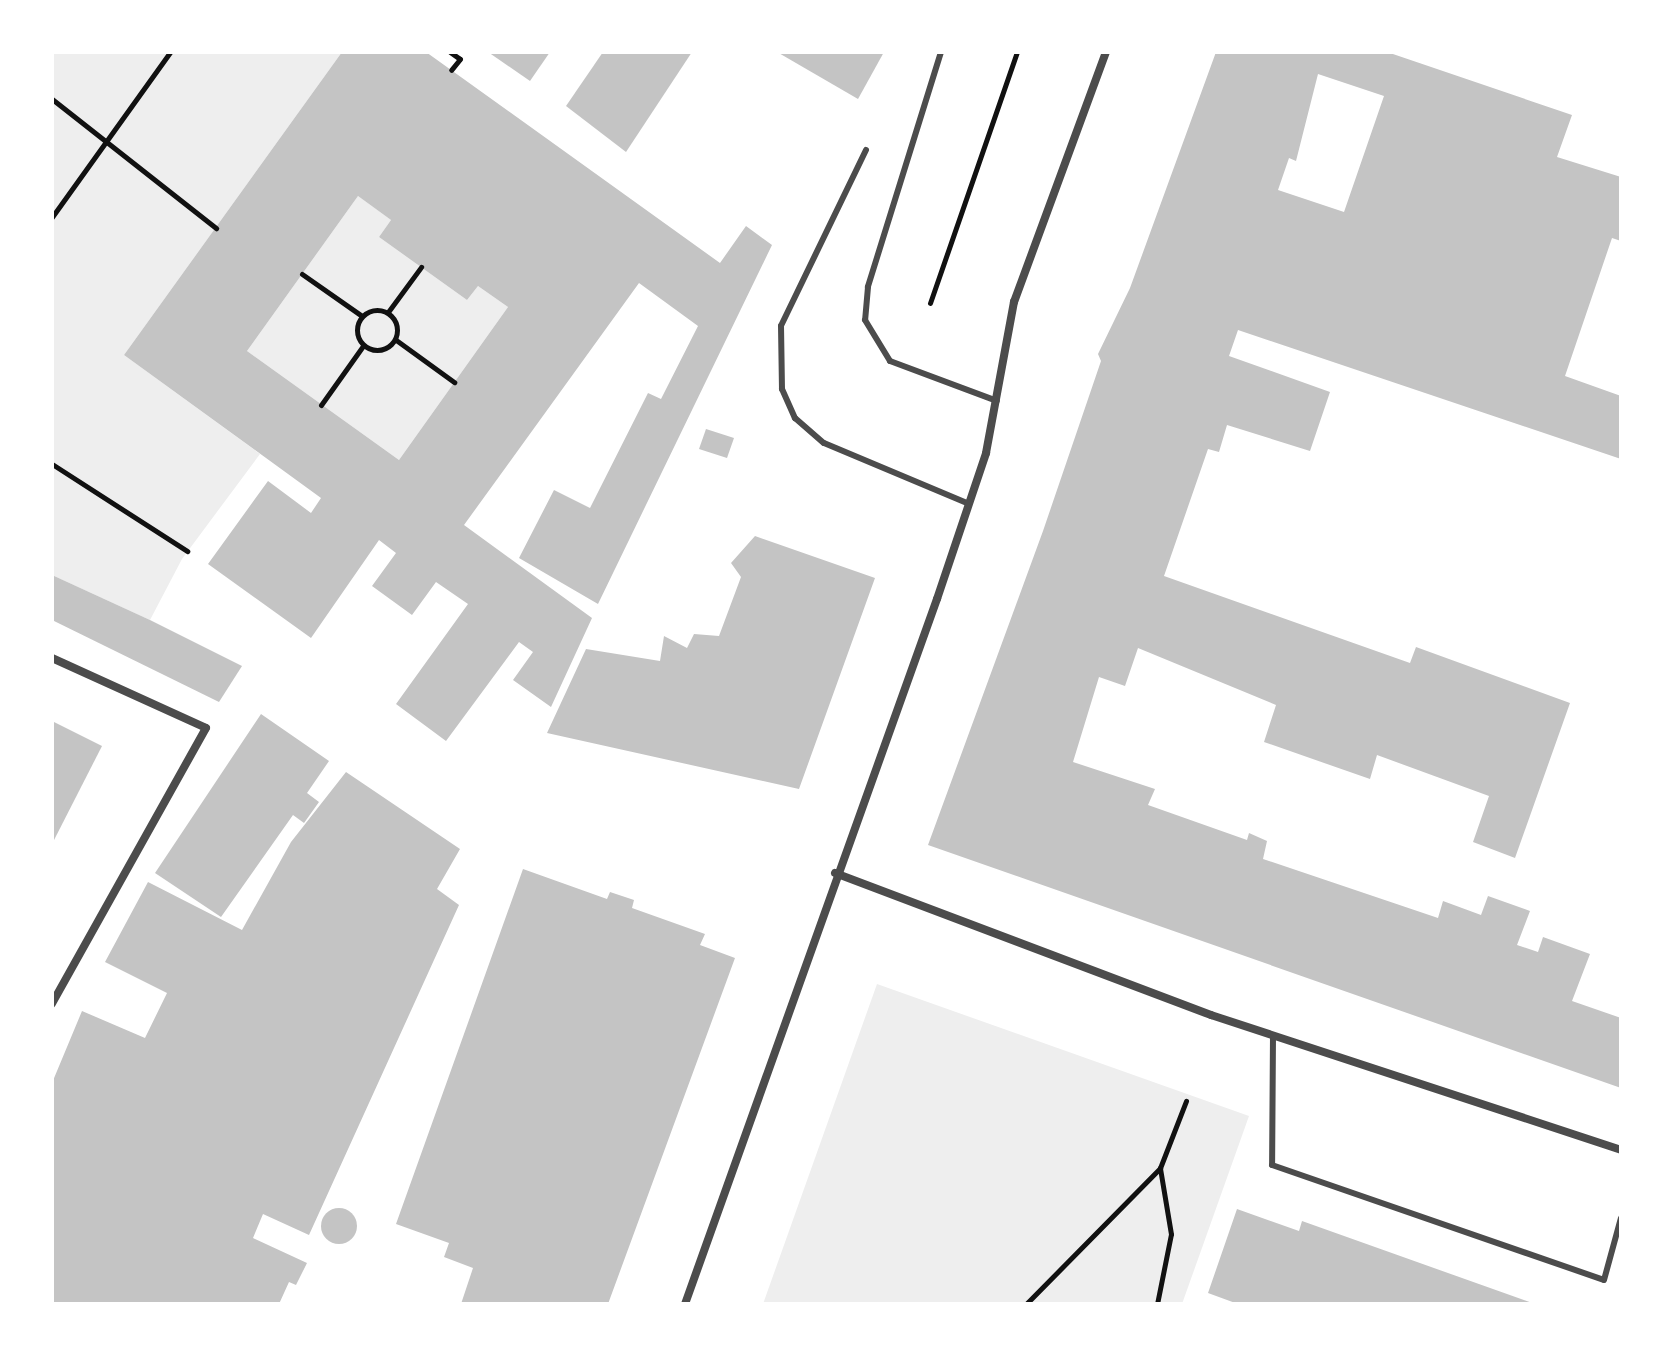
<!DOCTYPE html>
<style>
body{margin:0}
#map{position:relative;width:1673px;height:1356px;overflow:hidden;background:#fff;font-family:Georgia,serif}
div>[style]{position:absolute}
.green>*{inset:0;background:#eee}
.building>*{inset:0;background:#c4c4c4}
.round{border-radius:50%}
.path>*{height:5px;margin:-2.5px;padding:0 2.5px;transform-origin:2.5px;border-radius:2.5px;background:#111}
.path>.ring{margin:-2.5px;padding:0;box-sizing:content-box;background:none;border:5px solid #111;border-radius:50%}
.service>*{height:6px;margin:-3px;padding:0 3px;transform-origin:3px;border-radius:3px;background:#4c4c4c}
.minor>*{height:8px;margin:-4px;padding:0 4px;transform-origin:4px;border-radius:4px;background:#4c4c4c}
span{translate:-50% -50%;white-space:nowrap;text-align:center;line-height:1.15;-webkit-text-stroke:6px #fff;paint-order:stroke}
.frame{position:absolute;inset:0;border:54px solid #fff;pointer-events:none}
</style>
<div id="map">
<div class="green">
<div style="clip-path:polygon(52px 52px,342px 52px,124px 355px,260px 454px,182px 559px,150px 620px,52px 575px)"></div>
<div style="clip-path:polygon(358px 196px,391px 220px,379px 237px,467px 300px,478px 286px,508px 307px,399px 460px,247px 351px)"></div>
<div style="clip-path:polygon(877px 984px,1249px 1116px,1182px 1304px,763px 1304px)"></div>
</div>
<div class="building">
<div style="clip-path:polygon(evenodd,342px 52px,426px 52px,720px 263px,746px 226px,772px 245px,598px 604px,519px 558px,554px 490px,590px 508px,648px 393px,661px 399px,698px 326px,639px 283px,464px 525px,592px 618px,551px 707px,513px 680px,533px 652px,519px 642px,446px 741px,396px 704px,468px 604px,436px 582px,412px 615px,372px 586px,396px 553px,379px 540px,311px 638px,208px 564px,268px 481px,311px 513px,321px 498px,124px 355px,342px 52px,358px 196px,391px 220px,379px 237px,467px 300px,478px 286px,508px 307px,399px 460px,247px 351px,358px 196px)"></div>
<div style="clip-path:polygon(488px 52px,550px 52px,530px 81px)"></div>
<div style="clip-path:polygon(603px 52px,692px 52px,626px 152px,566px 106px)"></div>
<div style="clip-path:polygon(777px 52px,884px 52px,858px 99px)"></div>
<div style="clip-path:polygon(evenodd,1216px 52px,1387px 52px,1572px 115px,1557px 157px,1621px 177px,1621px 241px,1612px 238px,1565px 376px,1621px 396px,1621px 459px,1238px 330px,1229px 356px,1330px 392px,1310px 451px,1227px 425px,1219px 452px,1208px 449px,1164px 576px,1410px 663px,1416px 647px,1570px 703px,1515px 858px,1473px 842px,1489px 796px,1377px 755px,1370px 779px,1264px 742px,1276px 705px,1138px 648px,1125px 686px,1099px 677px,1073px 762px,1155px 789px,1148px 805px,1247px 840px,1249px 833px,1267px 841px,1263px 859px,1438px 918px,1443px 901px,1481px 915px,1488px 896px,1530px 911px,1517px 945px,1538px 952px,1543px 937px,1590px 954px,1572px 1001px,1621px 1018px,1621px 1088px,928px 845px,1043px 531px,1101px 361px,1098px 354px,1130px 288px,1216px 52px,1318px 74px,1384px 96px,1344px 212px,1278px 190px,1289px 158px,1296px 161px,1318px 74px)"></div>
<div style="clip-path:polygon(706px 429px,734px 438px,727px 458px,699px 449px)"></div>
<div style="clip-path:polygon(755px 536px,875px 578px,799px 789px,547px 733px,586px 649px,660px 661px,664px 636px,687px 648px,694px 634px,719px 636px,741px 577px,731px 563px)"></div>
<div style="clip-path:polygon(52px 575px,150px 620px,242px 666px,219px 702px,52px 620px)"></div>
<div style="clip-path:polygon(261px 714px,329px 761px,307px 793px,319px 802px,304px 823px,293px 815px,221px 917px,155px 873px)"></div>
<div style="clip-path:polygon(52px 721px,102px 746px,52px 844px)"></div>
<div style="clip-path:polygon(346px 772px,460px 849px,437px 889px,459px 905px,309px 1235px,263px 1214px,253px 1238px,307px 1263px,296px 1285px,289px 1282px,279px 1304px,52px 1304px,52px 1083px,82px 1011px,145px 1038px,167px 993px,105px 962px,148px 882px,242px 930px,291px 842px)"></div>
<div style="clip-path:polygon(523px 869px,607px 899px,610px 892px,634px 900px,632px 908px,705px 934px,700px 945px,735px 958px,608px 1304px,461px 1304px,473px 1268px,444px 1257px,449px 1243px,396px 1224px)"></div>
<div class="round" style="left:321px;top:1208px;width:36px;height:36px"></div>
<div style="clip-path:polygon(1237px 1209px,1299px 1231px,1302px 1221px,1535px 1304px,1238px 1304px,1208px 1293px)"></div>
</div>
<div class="path">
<div style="left:450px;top:52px;width:12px;rotate:35deg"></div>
<div style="left:460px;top:59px;width:14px;rotate:129deg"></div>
<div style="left:52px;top:99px;width:209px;rotate:38.2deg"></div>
<div style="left:52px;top:217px;width:203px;rotate:-54.4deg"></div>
<div style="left:302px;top:274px;width:73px;rotate:35deg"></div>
<div style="left:930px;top:303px;width:266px;rotate:-70.9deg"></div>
<div class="ring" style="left:357px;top:310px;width:35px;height:35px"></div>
<div style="left:388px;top:312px;width:56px;rotate:-53.7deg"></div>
<div style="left:396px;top:340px;width:72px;rotate:35.9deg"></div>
<div style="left:321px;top:405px;width:72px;rotate:-54.6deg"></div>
<div style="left:52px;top:464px;width:161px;rotate:32.8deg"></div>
<div style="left:1026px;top:1304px;width:191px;rotate:-45.4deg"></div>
<div style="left:1160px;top:1168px;width:72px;rotate:-68.8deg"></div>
<div style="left:1157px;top:1304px;width:71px;rotate:-78.7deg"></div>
<div style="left:1171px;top:1234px;width:67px;rotate:-99.5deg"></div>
</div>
<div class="service">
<div style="left:941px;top:52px;width:246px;rotate:107.3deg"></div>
<div style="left:868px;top:287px;width:33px;rotate:95deg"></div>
<div style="left:865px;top:320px;width:48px;rotate:58.6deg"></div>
<div style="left:890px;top:361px;width:114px;rotate:20.5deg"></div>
<div style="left:866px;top:150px;width:195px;rotate:115.8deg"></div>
<div style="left:781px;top:326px;width:63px;rotate:89.1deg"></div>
<div style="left:782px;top:389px;width:32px;rotate:66deg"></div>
<div style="left:795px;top:418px;width:38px;rotate:41deg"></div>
<div style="left:824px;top:443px;width:157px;rotate:22.8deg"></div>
<div style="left:1273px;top:1035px;width:130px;rotate:90.4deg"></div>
<div style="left:1272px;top:1165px;width:351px;rotate:19.1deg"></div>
<div style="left:1604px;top:1280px;width:64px;rotate:-74.7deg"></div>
</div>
<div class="minor">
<div style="left:52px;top:658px;width:169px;rotate:24.4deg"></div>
<div style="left:206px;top:728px;width:316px;rotate:119.2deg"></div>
<div style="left:835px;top:873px;width:402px;rotate:20.7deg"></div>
<div style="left:1211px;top:1015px;width:432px;rotate:18.2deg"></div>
<div style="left:685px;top:1304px;width:749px;rotate:-70.33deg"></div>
<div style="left:937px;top:599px;width:154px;rotate:-71.4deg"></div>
<div style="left:986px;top:453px;width:154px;rotate:-79.5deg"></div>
<div style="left:1014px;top:302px;width:266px;rotate:-69.8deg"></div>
</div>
<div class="frame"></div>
</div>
